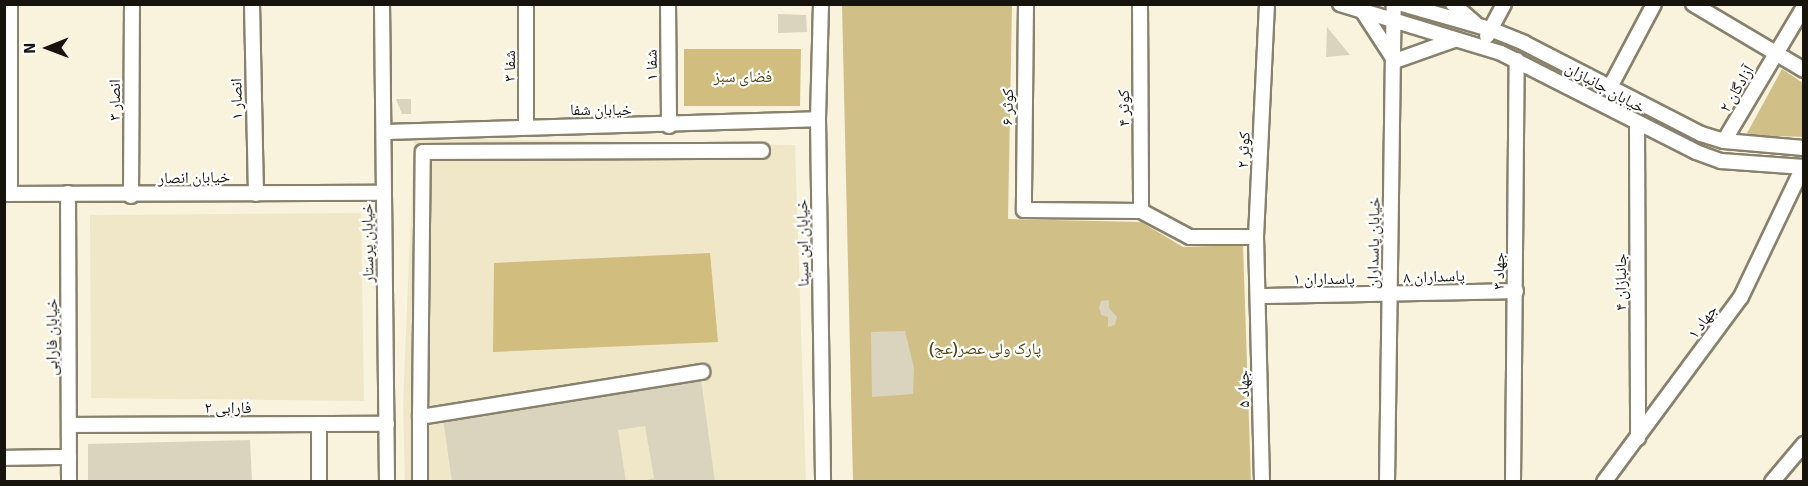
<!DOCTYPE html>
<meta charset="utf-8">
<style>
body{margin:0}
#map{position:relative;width:1808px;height:486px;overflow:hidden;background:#f9f3dd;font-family:Signika,"Noto Naskh Arabic",sans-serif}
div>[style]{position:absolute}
.built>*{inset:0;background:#f0e7c9}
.green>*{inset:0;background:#d0bf87}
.forest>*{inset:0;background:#d1bd7d}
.building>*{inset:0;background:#dad4be}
.roads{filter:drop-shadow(2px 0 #87816d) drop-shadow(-2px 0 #87816d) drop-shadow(0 2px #87816d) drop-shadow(0 -2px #87816d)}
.minor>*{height:14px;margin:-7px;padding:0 7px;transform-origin:7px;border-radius:7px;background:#fff}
span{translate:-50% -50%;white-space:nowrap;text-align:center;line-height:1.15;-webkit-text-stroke:4.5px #fff;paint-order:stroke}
.street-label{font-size:16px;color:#16140c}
.park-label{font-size:16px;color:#524411}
.frame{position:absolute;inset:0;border:6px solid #16140c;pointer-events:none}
.north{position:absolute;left:18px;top:18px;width:60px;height:60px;-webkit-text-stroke:4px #fff;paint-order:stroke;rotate:269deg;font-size:16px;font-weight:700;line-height:24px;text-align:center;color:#16140c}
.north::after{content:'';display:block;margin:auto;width:21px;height:27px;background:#16140c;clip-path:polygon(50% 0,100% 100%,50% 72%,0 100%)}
</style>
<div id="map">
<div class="built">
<div style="clip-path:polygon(414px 138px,795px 145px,806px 481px,405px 482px,403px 405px)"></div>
<div style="clip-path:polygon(361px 213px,364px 401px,91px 398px,90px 215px)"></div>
</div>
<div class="green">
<div style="clip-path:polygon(842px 5px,1012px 5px,1008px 219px,1141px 222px,1183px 247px,1243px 245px,1251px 481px,853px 481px)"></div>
<div style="clip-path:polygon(1782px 69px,1803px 83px,1803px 137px,1746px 135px)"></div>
</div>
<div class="forest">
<div style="clip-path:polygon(684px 49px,801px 49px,800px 106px,684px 106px)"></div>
<div style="clip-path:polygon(710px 253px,718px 342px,493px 352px,494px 263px)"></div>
</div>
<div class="building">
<div style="clip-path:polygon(778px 14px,806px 15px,807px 32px,778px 33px)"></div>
<div style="clip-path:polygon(1327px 27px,1350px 55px,1326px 57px)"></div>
<div style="clip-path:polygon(396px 99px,411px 99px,411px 114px,402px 114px)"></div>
<div style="clip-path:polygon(1109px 300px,1109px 308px,1117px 317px,1115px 325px,1108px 327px,1108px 317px,1101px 315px,1099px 307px,1101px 301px)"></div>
<div style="clip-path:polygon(905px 331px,914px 368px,913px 394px,872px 397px,871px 332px)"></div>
<div style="clip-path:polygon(701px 379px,715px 482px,639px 482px,654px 478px,645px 426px,618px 430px,626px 482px,452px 482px,443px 418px)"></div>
<div style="clip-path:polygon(250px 440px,252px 482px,88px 482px,88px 444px)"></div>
</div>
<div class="roads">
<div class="minor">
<div style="left:10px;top:4px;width:190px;rotate:90deg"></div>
<div style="left:252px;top:4px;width:190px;rotate:88.8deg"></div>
<div style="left:382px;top:4px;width:478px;rotate:89.4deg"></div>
<div style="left:526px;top:4px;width:123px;rotate:90deg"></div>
<div style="left:668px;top:4px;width:122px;rotate:89.5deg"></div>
<div style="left:821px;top:4px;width:115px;rotate:91.5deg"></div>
<div style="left:818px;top:119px;width:363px;rotate:89.2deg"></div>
<div style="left:1026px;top:4px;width:206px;rotate:90.6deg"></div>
<div style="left:1024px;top:210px;width:117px;rotate:0.5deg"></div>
<div style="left:1141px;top:211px;width:55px;rotate:28deg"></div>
<div style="left:1190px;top:237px;width:66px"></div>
<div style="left:1140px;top:4px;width:207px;rotate:89.7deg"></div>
<div style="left:1340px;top:4px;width:168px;rotate:16.9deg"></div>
<div style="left:1501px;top:53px;width:219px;rotate:26.9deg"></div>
<div style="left:1696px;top:152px;width:27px;rotate:20deg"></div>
<div style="left:1721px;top:161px;width:83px;rotate:4.1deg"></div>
<div style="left:1402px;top:4px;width:91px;rotate:15.9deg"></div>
<div style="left:1490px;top:29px;width:37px;rotate:22deg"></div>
<div style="left:1524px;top:43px;width:199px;rotate:27.2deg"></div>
<div style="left:1701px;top:134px;width:24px;rotate:17deg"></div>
<div style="left:1724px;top:141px;width:80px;rotate:5deg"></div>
<div style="left:1453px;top:4px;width:29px;rotate:41deg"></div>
<div style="left:1693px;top:4px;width:129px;rotate:30.7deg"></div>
<div style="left:1363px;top:12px;width:59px;rotate:56.9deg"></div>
<div style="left:1395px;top:61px;width:63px;rotate:-19.6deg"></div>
<div style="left:1487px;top:36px;width:36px;rotate:-62deg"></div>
<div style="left:1609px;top:89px;width:96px;rotate:-62.1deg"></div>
<div style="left:1637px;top:125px;width:313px;rotate:89.8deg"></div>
<div style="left:384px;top:132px;width:434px;rotate:-1.7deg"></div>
<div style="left:1724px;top:141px;width:156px;rotate:-59.2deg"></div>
<div style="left:68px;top:193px;width:289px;rotate:89.8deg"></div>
<div style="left:4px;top:194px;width:379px;rotate:-0.2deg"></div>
<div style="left:131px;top:196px;width:192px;rotate:-89.7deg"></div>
<div style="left:1259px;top:296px;width:257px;rotate:-1.1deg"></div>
<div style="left:420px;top:417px;width:265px;rotate:-89.4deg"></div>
<div style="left:423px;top:152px;width:339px;rotate:-0.2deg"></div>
<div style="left:69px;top:425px;width:318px;rotate:-0.2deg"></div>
<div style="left:4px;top:458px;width:65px;rotate:-0.9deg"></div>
<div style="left:319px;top:482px;width:58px;rotate:-90deg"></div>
<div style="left:420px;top:482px;width:65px;rotate:-90deg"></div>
<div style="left:420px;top:417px;width:286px;rotate:-9.1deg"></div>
<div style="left:1262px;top:482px;width:245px;rotate:-91.4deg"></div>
<div style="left:1256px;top:237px;width:233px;rotate:-87.3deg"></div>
<div style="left:1387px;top:482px;width:478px;rotate:-89.2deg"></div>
<div style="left:1513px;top:482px;width:422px;rotate:-89.5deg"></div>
<div style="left:1604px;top:482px;width:230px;rotate:-53.5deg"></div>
<div style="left:1741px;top:297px;width:144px;rotate:-64.5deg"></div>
<div style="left:1772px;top:482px;width:50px;rotate:-49.9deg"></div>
</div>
</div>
<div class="street-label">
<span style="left:652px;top:65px;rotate:-91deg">شفا ۱</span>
<span style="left:510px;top:66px;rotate:-90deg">شفا ۳</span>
<span style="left:1605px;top:88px;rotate:29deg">خیابان جانبازان</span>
<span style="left:1737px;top:89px;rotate:-59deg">آزادگان ۲</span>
<span style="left:237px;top:99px;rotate:-91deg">انصار ۱</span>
<span style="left:115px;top:100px;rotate:-90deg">انصار ۳</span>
<span style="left:1008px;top:107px;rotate:-89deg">کوثر ۶</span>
<span style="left:1124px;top:108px;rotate:-90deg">کوثر ۴</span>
<span style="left:601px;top:110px">خیابان شفا</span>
<span style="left:1244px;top:150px;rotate:-87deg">کوثر ۲</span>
<span style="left:194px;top:178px;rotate:-1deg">خیابان انصار</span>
<span style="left:368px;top:243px;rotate:-91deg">خیابان پرستار</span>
<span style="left:803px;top:243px;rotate:-91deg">خیابان ابن سینا</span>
<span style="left:1374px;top:243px;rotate:-89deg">خیابان پاسداران</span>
<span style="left:1499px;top:271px;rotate:-90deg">جهاد ۳</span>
<span style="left:1434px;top:277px;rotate:-2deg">پاسداران ۸</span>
<span style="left:1324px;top:279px">پاسداران ۱</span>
<span style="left:1621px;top:282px;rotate:-90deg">جانبازان ۴</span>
<span style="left:1703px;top:322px;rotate:-54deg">جهاد ۱</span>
<span style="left:52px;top:337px;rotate:-90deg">خیابان فارابی</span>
<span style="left:1244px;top:389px;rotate:-91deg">جهاد ۵</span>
<span style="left:228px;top:408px">فارابی ۲</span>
</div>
<div class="park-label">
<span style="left:743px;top:77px">فضای سبز</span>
<span style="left:985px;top:349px">پارک ولی عصر(عج)</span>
</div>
<div class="frame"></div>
<div class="north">N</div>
</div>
